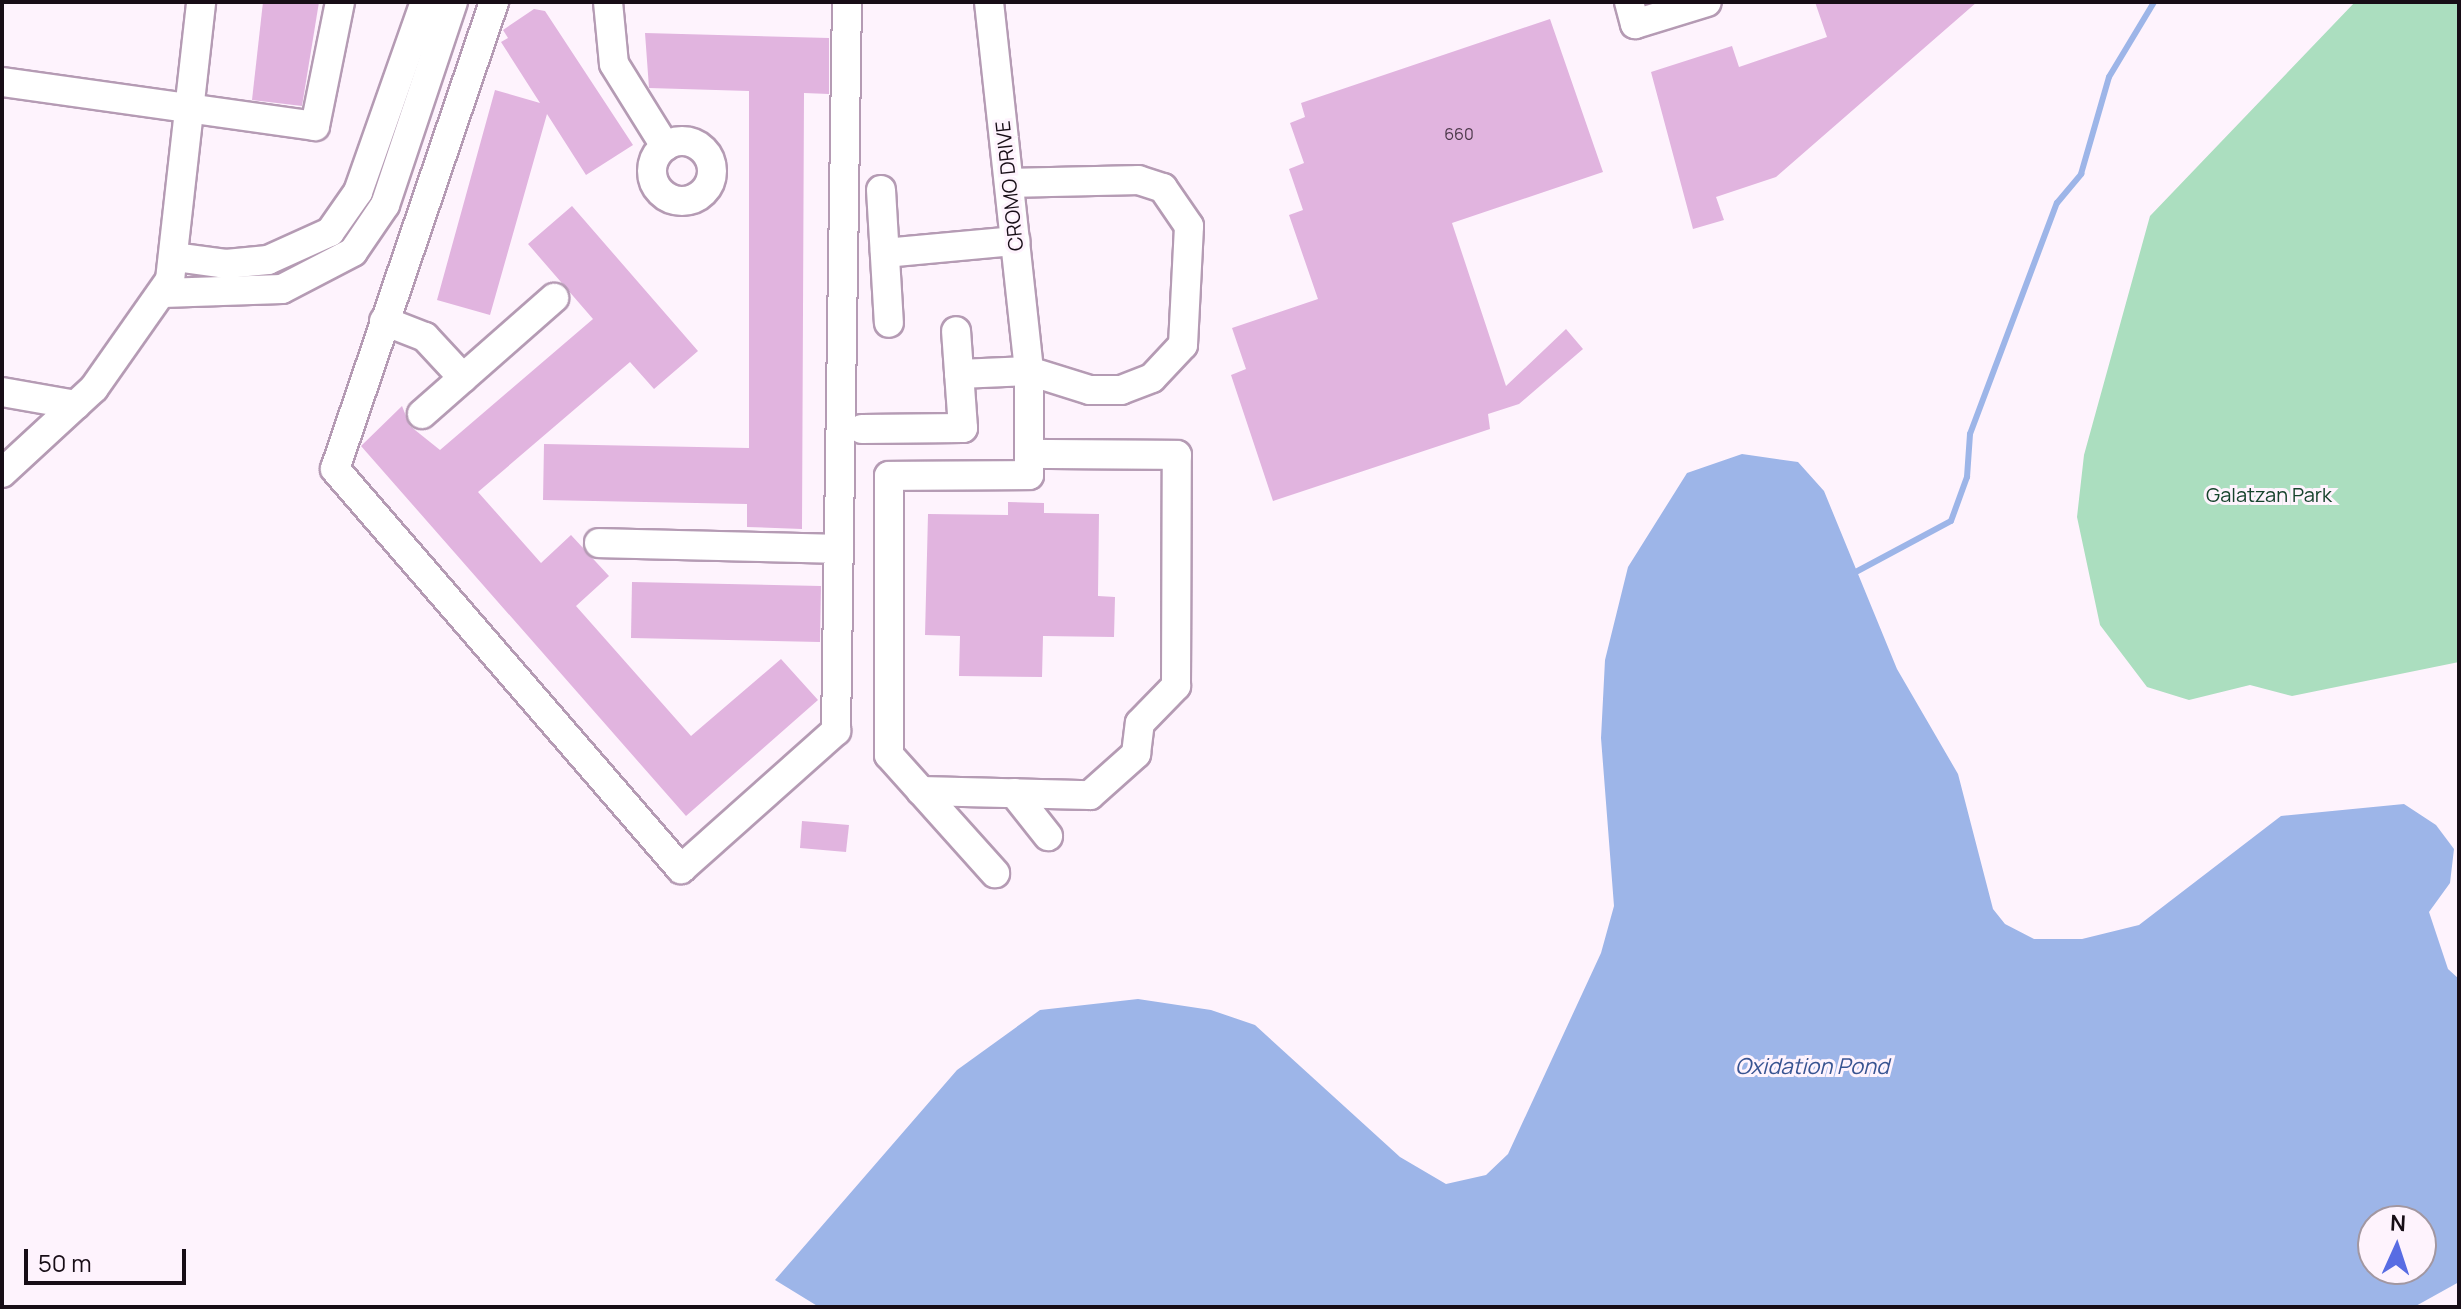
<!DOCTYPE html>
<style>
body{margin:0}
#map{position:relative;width:2461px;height:1309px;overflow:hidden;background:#fef3fd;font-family:Manrope,sans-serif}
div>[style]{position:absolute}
.green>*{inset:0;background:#abdebf}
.water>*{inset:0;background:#9db5e8}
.stream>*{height:6px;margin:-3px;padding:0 3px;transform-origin:3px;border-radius:3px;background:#9db5e8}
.building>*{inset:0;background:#e1b4df}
.roads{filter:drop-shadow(2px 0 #b59bb4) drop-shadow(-2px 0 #b59bb4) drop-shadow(0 2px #b59bb4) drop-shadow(0 -2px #b59bb4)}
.minor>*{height:28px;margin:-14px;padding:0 14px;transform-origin:14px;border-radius:14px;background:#fff}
.minor>.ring{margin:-14px;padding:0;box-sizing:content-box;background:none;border:28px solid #fff;border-radius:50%}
span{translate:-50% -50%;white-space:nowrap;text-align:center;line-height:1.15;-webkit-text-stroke:6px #fef3fd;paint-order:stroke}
.number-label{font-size:16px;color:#4a3748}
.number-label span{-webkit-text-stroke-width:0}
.street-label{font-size:20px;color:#170d16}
.park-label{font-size:20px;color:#16432c}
.water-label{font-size:22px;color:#385492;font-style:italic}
.frame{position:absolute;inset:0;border:4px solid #170d16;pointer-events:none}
.north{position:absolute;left:2357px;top:1205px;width:80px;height:80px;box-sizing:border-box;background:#fef3fd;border:2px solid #a297a1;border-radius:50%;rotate:3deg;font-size:22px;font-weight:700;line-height:32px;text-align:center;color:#170d16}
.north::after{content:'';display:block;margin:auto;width:28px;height:36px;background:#586ce3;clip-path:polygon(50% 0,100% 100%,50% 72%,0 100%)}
.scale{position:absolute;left:24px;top:1249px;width:162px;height:36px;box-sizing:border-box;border:4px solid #170d16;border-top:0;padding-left:10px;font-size:24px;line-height:28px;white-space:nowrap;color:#170d16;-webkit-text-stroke:6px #fef3fd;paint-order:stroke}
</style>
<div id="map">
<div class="green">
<div style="clip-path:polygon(2355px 2px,2459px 2px,2459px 662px,2292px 696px,2250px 685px,2189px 700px,2147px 687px,2100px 625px,2077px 517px,2084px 455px,2150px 216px)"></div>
</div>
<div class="water">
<div style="clip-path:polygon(evenodd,1742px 454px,1798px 462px,1824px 491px,1897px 669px,1958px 774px,1993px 909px,2005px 924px,2034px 939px,2082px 939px,2139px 925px,2281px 816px,2404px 804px,2436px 825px,2454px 849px,2450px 883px,2429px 912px,2448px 969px,2459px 979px,2459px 1282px,2414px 1307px,819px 1307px,775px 1280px,957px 1070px,1040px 1010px,1138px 999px,1211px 1010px,1255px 1025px,1400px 1157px,1446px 1184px,1486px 1175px,1508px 1154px,1601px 953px,1614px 906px,1601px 738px,1605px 660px,1628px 567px,1687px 473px,1742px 454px,2373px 1221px,2421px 1221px,2421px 1269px,2373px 1269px,2373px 1221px)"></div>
</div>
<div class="stream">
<div style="left:1852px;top:574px;width:112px;rotate:-28.2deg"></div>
<div style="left:1951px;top:521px;width:47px;rotate:-70deg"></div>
<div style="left:1967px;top:477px;width:43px;rotate:-86deg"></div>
<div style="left:1970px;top:434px;width:247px;rotate:-69.4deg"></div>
<div style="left:2057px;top:203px;width:38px;rotate:-50deg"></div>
<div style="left:2081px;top:174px;width:101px;rotate:-73.9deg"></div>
<div style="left:2109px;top:77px;width:87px;rotate:-59deg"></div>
</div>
<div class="building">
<div style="clip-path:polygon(263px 2px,319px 2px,302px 106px,252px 100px)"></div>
<div style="clip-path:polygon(1815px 2px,1977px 2px,1776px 177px,1716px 197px,1724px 220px,1693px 229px,1651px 72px,1732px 46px,1739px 67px,1827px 37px)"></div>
<div style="clip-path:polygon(534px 9px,545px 11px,633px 145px,586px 175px,547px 114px,490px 315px,437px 300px,495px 90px,540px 103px,501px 42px,508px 38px,503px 30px)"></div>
<div style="clip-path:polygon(1550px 19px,1603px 172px,1452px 223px,1506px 386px,1566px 329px,1583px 349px,1519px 404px,1488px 414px,1490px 429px,1273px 501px,1231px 375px,1246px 369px,1232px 328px,1318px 299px,1289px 215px,1303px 210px,1289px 169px,1304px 163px,1290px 123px,1305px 117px,1301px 103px)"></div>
<div style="clip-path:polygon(645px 33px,829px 38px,829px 94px,804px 93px,802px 529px,747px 527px,747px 504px,543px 500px,544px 444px,749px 448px,749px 91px,649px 88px)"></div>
<div style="clip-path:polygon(572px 206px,698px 351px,654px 389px,630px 362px,478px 492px,541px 563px,571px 535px,609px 576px,576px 606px,691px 736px,781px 659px,818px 700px,686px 816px,361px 446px,402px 406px,410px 426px,440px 450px,593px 319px,528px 244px)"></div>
<div style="clip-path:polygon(1008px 502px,1044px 503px,1044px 513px,1099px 514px,1098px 596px,1115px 597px,1114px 637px,1043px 636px,1042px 677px,959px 676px,960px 636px,925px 635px,928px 514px,1008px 515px)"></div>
<div style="clip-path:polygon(632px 582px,821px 586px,820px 642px,631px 638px)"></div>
<div style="clip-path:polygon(802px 821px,849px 825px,846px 852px,800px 848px)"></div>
</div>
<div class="roads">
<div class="minor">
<div style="left:494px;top:2px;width:493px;rotate:108.8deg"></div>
<div style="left:335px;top:469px;width:529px;rotate:49.14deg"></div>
<div style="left:681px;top:869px;width:208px;rotate:-41.7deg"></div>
<div style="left:836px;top:731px;width:729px;rotate:-89.14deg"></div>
<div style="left:608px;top:2px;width:62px;rotate:84.5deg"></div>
<div style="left:614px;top:64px;width:97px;rotate:58.1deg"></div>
<div style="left:989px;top:2px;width:371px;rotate:83.8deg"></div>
<div style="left:1029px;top:371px;width:104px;rotate:90deg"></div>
<div style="left:1029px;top:475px;width:140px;rotate:179.6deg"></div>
<div style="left:889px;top:476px;width:279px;rotate:90deg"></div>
<div style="left:889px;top:755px;width:159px;rotate:48.1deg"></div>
<div style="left:1629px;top:2px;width:23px;rotate:75deg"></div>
<div style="left:1635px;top:24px;width:75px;rotate:-17deg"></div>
<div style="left:2px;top:82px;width:316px;rotate:8deg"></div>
<div style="left:315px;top:126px;width:126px;rotate:-78.6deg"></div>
<div class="ring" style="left:652px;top:141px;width:32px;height:32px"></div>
<div style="left:881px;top:190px;width:133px;rotate:86.6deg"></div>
<div style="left:885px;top:253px;width:131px;rotate:-5.3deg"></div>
<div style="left:175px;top:257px;width:51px;rotate:7.8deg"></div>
<div style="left:226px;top:264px;width:42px;rotate:-5.4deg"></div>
<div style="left:268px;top:260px;width:68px;rotate:-24.3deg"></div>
<div style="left:330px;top:232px;width:49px;rotate:-55deg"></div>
<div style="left:358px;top:192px;width:201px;rotate:-70.6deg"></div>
<div style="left:163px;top:293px;width:119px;rotate:-1.9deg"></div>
<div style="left:282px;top:289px;width:80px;rotate:-27.5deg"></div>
<div style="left:353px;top:252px;width:57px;rotate:-55.8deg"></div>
<div style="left:385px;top:205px;width:214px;rotate:-71.5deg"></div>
<div style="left:384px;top:321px;width:44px;rotate:21.3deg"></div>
<div style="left:425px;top:337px;width:56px;rotate:47.2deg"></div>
<div style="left:959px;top:374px;width:70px;rotate:-2.5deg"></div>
<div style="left:1029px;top:371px;width:64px;rotate:17.3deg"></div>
<div style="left:1090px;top:390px;width:31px"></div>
<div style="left:1121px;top:390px;width:33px;rotate:-21deg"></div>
<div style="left:1152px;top:378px;width:45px;rotate:-46.8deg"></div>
<div style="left:1183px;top:345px;width:119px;rotate:-87.1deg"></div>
<div style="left:1189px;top:226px;width:46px;rotate:-124.4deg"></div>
<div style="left:1163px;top:188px;width:26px;rotate:-162deg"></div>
<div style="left:1138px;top:180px;width:129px;rotate:178.7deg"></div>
<div style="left:2px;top:392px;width:75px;rotate:10deg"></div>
<div style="left:422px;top:414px;width:176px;rotate:-41.3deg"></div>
<div style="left:862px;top:429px;width:101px;rotate:-0.6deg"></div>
<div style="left:963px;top:428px;width:97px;rotate:-94.1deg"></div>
<div style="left:2px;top:473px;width:125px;rotate:-42.7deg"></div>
<div style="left:94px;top:388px;width:132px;rotate:-54.9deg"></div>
<div style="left:170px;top:280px;width:280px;rotate:-83.6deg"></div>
<div style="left:599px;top:543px;width:240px;rotate:1.4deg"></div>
<div style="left:921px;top:791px;width:169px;rotate:1.4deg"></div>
<div style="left:1090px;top:795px;width:62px;rotate:-41.7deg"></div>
<div style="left:1136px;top:754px;width:31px;rotate:-83deg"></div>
<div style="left:1140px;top:723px;width:52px;rotate:-45.8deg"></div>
<div style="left:1176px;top:686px;width:231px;rotate:-89.8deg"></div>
<div style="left:1177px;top:455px;width:148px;rotate:-179.6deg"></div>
<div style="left:1014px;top:793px;width:55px;rotate:51.7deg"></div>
</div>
</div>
<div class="number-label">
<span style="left:1459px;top:134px">660</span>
</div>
<div class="street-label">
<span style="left:1009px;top:186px;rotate:-96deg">CROMO DRIVE</span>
</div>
<div class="park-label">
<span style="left:2269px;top:494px">Galatzan Park</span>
</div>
<div class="water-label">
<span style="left:1812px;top:1067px">Oxidation Pond</span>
</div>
<div class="frame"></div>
<div class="north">N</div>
<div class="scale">50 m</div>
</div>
